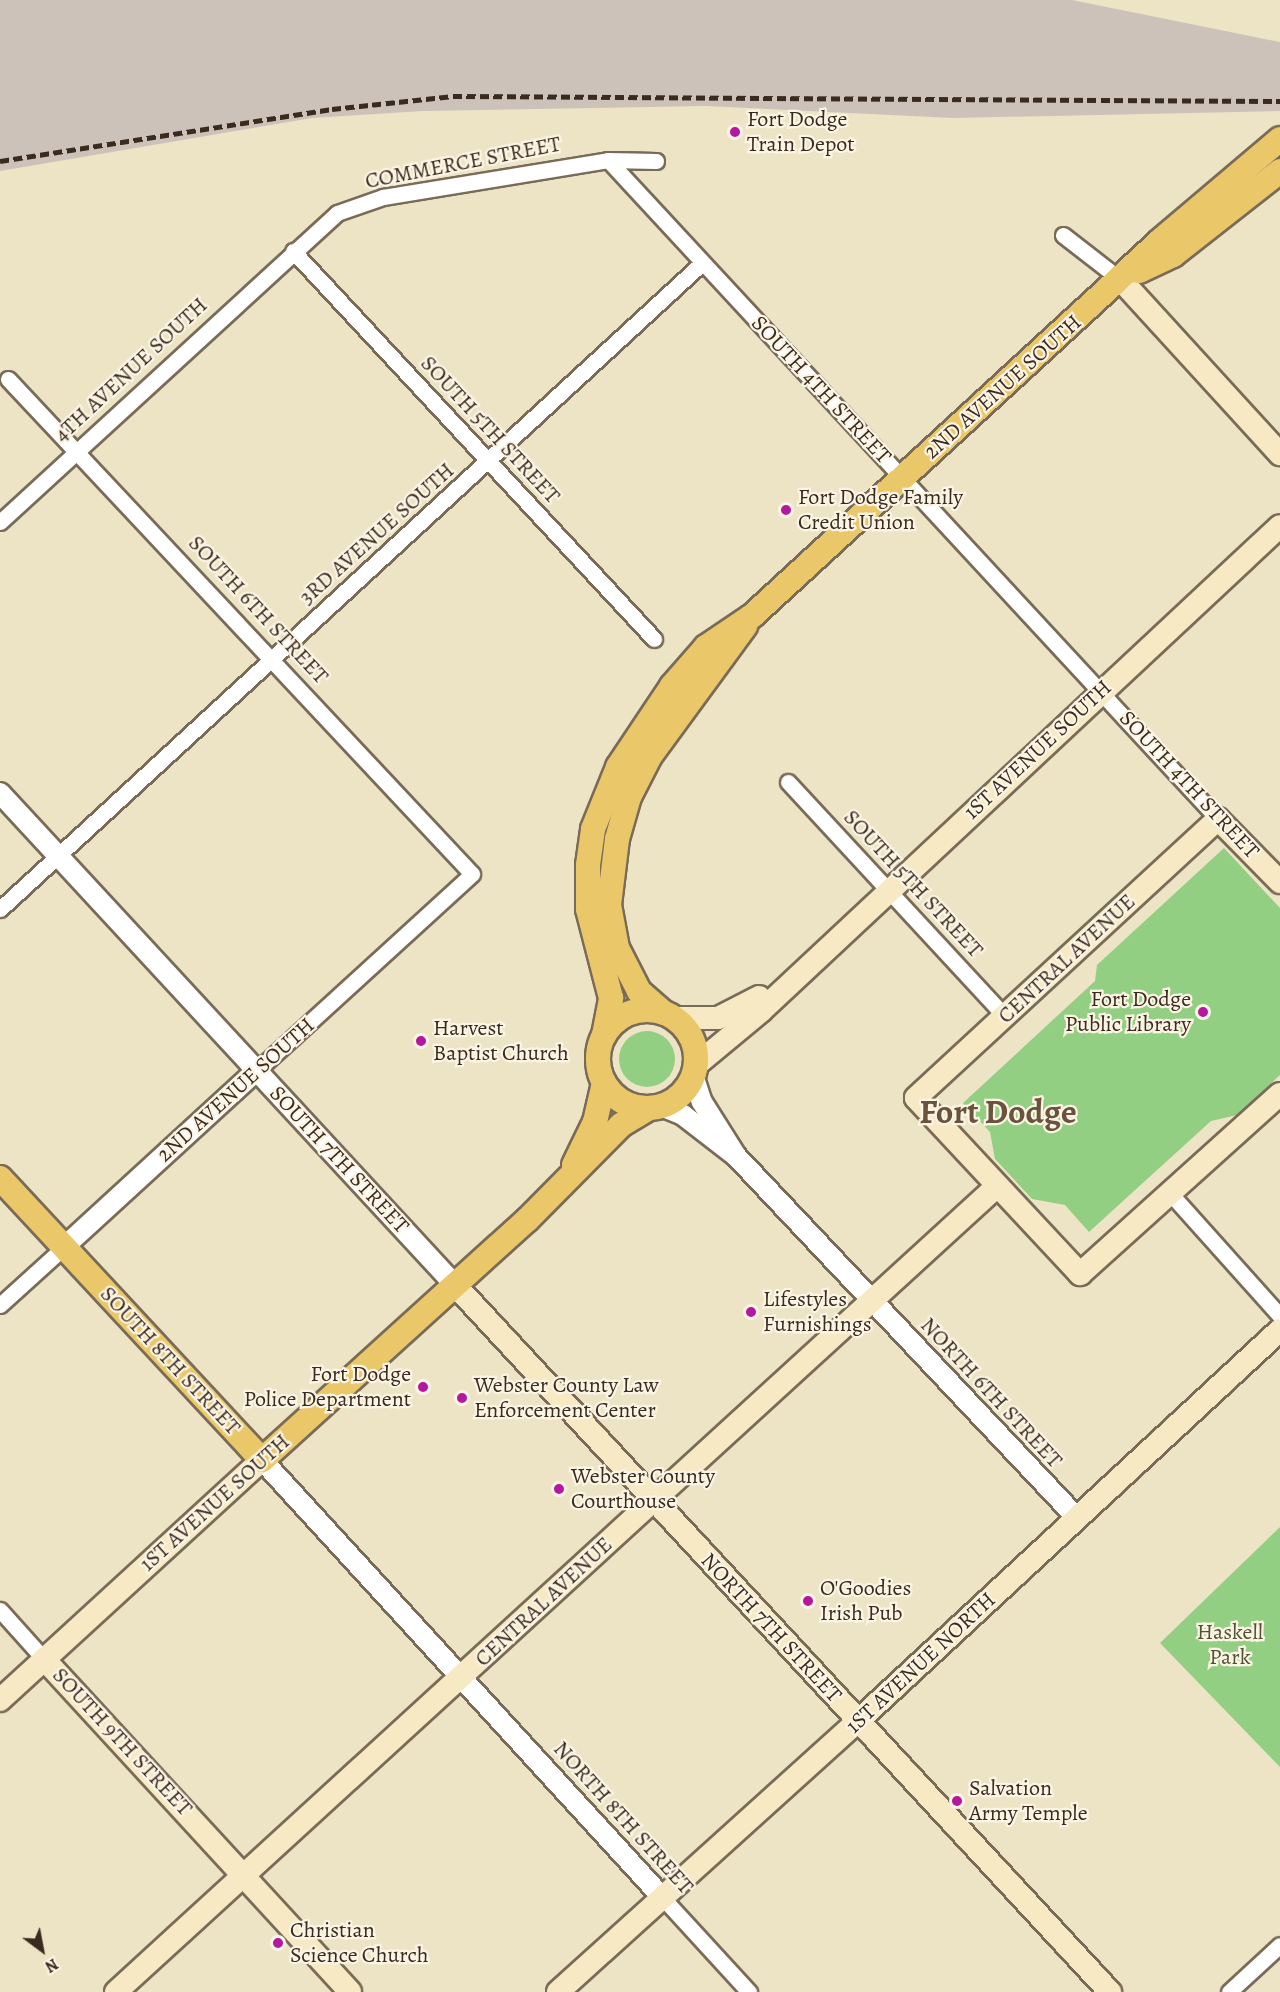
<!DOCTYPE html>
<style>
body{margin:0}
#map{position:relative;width:1280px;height:1992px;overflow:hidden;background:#ece4c5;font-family:Alegreya,serif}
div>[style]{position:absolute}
.industrial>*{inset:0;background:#ccc2b9}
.green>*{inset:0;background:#93cf83}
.round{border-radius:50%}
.roads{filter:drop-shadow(2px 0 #796b58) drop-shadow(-2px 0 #796b58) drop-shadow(0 2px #796b58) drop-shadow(0 -2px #796b58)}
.minor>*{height:15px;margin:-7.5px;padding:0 7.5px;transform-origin:7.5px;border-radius:7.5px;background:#fff}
.tertiary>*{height:20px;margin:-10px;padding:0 10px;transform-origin:10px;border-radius:10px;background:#fff}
.secondary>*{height:22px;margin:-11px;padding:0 11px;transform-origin:11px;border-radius:11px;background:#f7e9c3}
.primary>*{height:24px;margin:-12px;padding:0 12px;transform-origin:12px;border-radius:12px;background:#eac769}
.primary>.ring{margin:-12px;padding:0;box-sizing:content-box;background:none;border:24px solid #eac769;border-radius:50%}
.rail>*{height:4.5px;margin-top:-2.25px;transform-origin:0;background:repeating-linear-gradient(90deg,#3b2a1e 0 9px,transparent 0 13.5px)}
.dots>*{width:16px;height:16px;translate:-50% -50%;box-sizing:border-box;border:3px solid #fcf5e5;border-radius:50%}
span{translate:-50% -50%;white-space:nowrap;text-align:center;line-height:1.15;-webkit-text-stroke:4.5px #fcf5e5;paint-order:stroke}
.poi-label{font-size:22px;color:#3b2a1e}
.left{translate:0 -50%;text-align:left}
.right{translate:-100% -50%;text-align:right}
.street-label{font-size:22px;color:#3b2a1e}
.park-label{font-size:22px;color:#515337}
.town-label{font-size:34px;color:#6a533c;font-weight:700}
.north{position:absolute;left:12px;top:1920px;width:60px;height:60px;-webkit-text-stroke:4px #fcf5e5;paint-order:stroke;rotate:148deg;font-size:16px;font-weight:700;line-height:24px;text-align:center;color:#3b2a1e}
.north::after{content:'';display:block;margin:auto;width:21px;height:27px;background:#3b2a1e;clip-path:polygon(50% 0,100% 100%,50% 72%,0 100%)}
</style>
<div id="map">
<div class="industrial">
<div style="clip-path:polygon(0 0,1072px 0,1280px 42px,1280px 111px,953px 118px,706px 106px,422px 111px,312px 118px,0 171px)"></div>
</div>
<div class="green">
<div style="clip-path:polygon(1224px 848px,1280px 908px,1280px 1075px,1237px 1115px,1211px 1121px,1089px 1232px,1065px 1205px,1032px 1199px,995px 1159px,990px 1132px,963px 1103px,1095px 981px,1097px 965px)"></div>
<div class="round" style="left:619px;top:1031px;width:56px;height:56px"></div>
<div style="clip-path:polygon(1280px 1527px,1280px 1767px,1160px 1643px)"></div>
</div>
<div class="roads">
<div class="minor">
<div style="left:608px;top:160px;width:898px;rotate:47.21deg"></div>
<div style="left:1063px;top:235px;width:73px;rotate:37.8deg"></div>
<div style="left:293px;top:251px;width:530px;rotate:47.06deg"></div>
<div style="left:8px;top:379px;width:678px;rotate:46.85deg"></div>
<div style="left:472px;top:874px;width:291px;rotate:137.6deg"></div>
<div style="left:0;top:522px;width:457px;rotate:-42.5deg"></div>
<div style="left:337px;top:213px;width:49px;rotate:-19.2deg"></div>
<div style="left:383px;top:197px;width:228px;rotate:-9.3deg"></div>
<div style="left:608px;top:160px;width:48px;rotate:1.2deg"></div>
<div style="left:788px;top:782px;width:319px;rotate:47.2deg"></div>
<div style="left:0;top:909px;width:954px;rotate:-42.62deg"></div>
<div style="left:1170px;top:1193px;width:165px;rotate:48.2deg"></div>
<div style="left:0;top:1305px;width:86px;rotate:-42.2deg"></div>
<div style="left:0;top:1610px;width:66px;rotate:48.1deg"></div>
<div style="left:662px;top:1897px;width:129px;rotate:47.5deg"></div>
<div style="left:1229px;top:1992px;width:69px;rotate:-42.7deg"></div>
</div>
<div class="tertiary">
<div style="left:0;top:793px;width:670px;rotate:47.24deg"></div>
<div style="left:693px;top:1075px;width:28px;rotate:72deg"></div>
<div style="left:702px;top:1102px;width:64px;rotate:57.8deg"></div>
<div style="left:661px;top:1106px;width:24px;rotate:22deg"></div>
<div style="left:683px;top:1115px;width:67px;rotate:37.7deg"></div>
<div style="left:736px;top:1156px;width:497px;rotate:46.7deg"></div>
<div style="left:64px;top:1247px;width:262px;rotate:-42.5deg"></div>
<div style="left:262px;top:1460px;width:592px;rotate:47.53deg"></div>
</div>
<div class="secondary">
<div style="left:1121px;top:280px;width:236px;rotate:47.6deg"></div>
<div style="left:1280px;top:882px;width:88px;rotate:-134.5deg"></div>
<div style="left:1218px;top:819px;width:411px;rotate:137.3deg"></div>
<div style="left:916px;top:1098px;width:241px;rotate:47deg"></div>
<div style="left:1080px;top:1274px;width:269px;rotate:-42deg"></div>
<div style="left:674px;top:1018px;width:44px"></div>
<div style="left:718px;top:1018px;width:46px;rotate:-27.1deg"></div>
<div style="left:696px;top:1065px;width:85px;rotate:-39.7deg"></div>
<div style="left:761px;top:1011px;width:710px;rotate:-43.06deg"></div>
<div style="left:455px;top:1285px;width:964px;rotate:47.19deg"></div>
<div style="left:44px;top:1659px;width:452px;rotate:47.4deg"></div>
<div style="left:0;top:1700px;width:355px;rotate:-42.5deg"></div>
<div style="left:116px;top:1992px;width:1194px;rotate:-42.45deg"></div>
<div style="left:558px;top:1992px;width:404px;rotate:-42.1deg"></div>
<div style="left:858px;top:1721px;width:575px;rotate:-42.82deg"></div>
</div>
<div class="primary">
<div style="left:1139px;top:271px;width:38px;rotate:-25deg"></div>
<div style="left:1173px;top:255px;width:136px;rotate:-38.1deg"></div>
<div class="ring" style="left:598px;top:1010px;width:74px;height:74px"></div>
<div style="left:664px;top:1013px;width:33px;rotate:-139deg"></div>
<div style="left:639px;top:991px;width:48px;rotate:-117.1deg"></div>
<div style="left:617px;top:948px;width:44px;rotate:-100.5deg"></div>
<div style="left:609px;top:905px;width:66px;rotate:-83.1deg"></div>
<div style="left:617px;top:839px;width:44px;rotate:-74.1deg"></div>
<div style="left:629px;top:797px;width:46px;rotate:-62.9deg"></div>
<div style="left:650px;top:756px;width:161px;rotate:-53.8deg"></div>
<div style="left:604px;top:1035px;width:38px;rotate:-79deg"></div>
<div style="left:611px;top:998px;width:92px;rotate:-104.5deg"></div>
<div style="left:588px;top:909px;width:44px;rotate:-90deg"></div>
<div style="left:588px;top:865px;width:36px;rotate:-82deg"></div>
<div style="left:593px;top:829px;width:67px;rotate:-68deg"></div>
<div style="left:618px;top:767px;width:97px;rotate:-56.3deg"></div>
<div style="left:672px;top:686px;width:52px;rotate:-48.9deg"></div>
<div style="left:706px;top:647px;width:55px;rotate:-34deg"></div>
<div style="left:752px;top:616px;width:556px;rotate:-42.59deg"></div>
<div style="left:1161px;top:240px;width:156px;rotate:-40.3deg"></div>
<div style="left:574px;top:1165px;width:48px;rotate:-64deg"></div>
<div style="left:595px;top:1122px;width:40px;rotate:-77deg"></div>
<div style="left:0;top:1178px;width:385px;rotate:47.1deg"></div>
<div style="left:262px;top:1460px;width:358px;rotate:-42.2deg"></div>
<div style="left:527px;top:1220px;width:134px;rotate:-45.3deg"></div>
<div style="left:621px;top:1125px;width:33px;rotate:-31deg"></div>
</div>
</div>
<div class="rail">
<div style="left:0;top:161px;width:336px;rotate:-8.9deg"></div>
<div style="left:332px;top:109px;width:122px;rotate:-6.1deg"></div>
<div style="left:453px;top:96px;width:827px;rotate:0.35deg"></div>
</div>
<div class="dots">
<div style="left:735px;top:132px;background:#b5179e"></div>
<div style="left:786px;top:510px;background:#b5179e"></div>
<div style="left:1203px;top:1012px;background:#b5179e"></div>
<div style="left:421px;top:1041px;background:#b5179e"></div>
<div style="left:751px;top:1312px;background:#b5179e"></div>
<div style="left:423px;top:1387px;background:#b5179e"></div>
<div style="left:462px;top:1398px;background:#b5179e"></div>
<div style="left:559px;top:1489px;background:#b5179e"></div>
<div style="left:808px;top:1601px;background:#b5179e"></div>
<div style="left:957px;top:1801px;background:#b5179e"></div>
<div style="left:278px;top:1943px;background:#b5179e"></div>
</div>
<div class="poi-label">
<span class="left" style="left:747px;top:132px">Fort Dodge<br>Train Depot</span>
<span class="left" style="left:798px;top:510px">Fort Dodge Family<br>Credit Union</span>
<span class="right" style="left:1191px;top:1012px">Fort Dodge<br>Public Library</span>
<span class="left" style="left:433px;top:1041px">Harvest<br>Baptist Church</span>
<span class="left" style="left:763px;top:1312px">Lifestyles<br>Furnishings</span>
<span class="right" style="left:411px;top:1387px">Fort Dodge<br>Police Department</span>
<span class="left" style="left:474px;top:1398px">Webster County Law<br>Enforcement Center</span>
<span class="left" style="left:571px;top:1489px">Webster County<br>Courthouse</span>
<span class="left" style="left:820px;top:1601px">O'Goodies<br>Irish Pub</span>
<span class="left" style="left:969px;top:1801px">Salvation<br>Army Temple</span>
<span class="left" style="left:290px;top:1943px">Christian<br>Science Church</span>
</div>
<div class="street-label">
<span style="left:463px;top:163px;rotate:-11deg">COMMERCE STREET</span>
<span style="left:131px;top:370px;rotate:-43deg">4TH AVENUE SOUTH</span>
<span style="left:1003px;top:387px;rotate:-42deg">2ND AVENUE SOUTH</span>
<span style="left:821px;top:390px;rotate:47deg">SOUTH 4TH STREET</span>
<span style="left:490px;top:430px;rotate:47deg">SOUTH 5TH STREET</span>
<span style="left:377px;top:534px;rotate:-42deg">3RD AVENUE SOUTH</span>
<span style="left:258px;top:610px;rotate:47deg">SOUTH 6TH STREET</span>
<span style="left:1038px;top:750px;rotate:-43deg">1ST AVENUE SOUTH</span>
<span style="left:1189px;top:785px;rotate:47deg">SOUTH 4TH STREET</span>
<span style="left:913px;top:884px;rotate:47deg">SOUTH 5TH STREET</span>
<span style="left:1067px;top:959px;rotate:-43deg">CENTRAL AVENUE</span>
<span style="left:236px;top:1090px;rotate:-42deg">2ND AVENUE SOUTH</span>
<span style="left:339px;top:1160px;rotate:47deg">SOUTH 7TH STREET</span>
<span style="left:170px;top:1361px;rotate:47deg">SOUTH 8TH STREET</span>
<span style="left:991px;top:1393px;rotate:47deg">NORTH 6TH STREET</span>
<span style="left:215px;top:1503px;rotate:-42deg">1ST AVENUE SOUTH</span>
<span style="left:544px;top:1602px;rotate:-43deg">CENTRAL AVENUE</span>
<span style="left:771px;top:1628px;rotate:47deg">NORTH 7TH STREET</span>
<span style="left:921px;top:1663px;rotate:-43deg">1ST AVENUE NORTH</span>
<span style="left:122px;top:1742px;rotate:47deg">SOUTH 9TH STREET</span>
<span style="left:623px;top:1818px;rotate:48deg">NORTH 8TH STREET</span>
</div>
<div class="park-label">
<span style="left:1230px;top:1645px">Haskell<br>Park</span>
</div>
<div class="town-label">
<span style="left:998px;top:1112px">Fort Dodge</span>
</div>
<div class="north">N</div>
</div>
